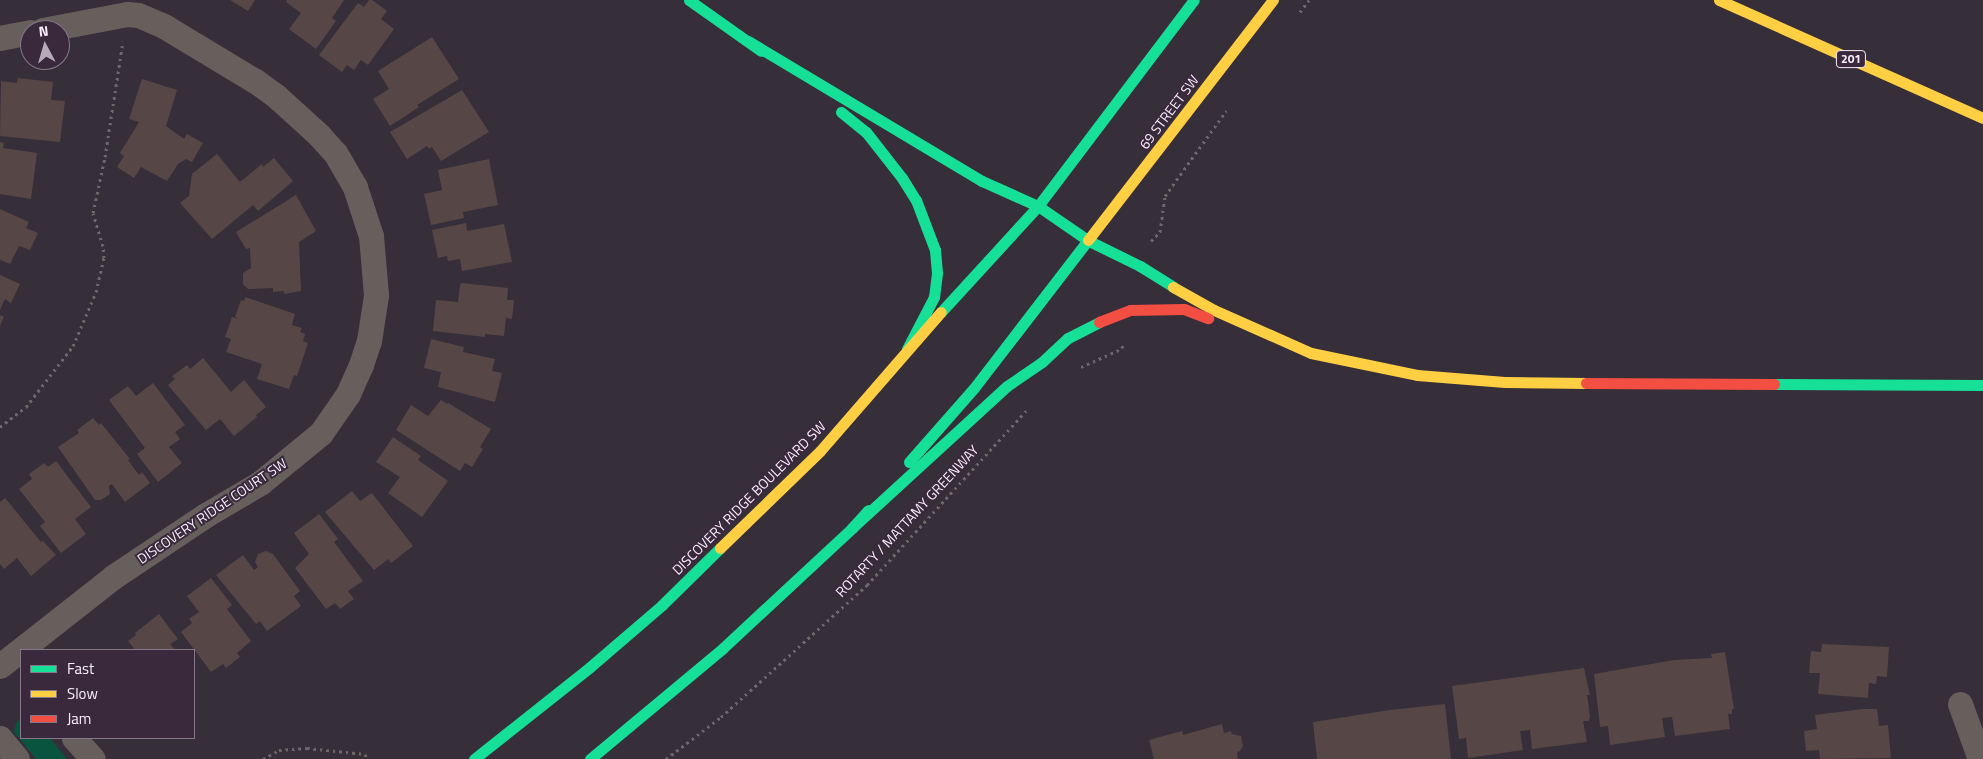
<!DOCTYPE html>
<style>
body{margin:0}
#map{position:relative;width:1983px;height:759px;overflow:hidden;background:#362e39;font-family:"Titillium Web",sans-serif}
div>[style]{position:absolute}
.green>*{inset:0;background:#09543e}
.building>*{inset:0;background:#564746}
.path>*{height:3px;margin-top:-1.5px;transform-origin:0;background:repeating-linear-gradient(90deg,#6e6869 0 2.5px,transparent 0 6.5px)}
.street>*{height:25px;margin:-12.5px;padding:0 12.5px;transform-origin:12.5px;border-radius:12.5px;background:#675f5b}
.fast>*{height:11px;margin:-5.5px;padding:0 5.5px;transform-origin:5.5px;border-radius:5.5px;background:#16e098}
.slow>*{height:11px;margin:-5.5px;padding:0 5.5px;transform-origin:5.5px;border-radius:5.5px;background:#ffcf43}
.jam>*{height:11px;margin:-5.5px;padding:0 5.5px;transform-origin:5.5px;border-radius:5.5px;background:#f24e42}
span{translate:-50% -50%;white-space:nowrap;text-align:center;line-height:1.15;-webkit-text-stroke:4px #3a293d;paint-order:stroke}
.shield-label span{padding:1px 4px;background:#3a293d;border:1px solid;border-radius:4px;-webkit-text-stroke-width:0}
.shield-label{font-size:12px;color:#f9edfb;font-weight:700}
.street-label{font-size:14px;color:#f9edfb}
.legend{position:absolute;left:20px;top:649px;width:175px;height:90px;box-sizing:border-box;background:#3a293d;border:1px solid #867789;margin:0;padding:6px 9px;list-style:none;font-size:15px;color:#f9edfb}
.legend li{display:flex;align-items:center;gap:10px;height:25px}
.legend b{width:25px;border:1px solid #867789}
.north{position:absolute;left:20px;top:20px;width:50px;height:50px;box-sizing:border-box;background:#3a293d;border:1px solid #867789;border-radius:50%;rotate:354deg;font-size:14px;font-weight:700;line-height:20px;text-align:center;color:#f9edfb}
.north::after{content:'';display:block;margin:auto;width:18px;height:22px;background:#b5aab7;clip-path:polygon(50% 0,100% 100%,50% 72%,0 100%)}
</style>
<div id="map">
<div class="green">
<div style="clip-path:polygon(21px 718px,21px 738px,50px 738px,67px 759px,36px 759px,14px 732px,16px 723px)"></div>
</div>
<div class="building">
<div style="clip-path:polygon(230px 0,255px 0,248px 11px)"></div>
<div style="clip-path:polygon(287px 0,344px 0,332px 18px,336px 21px,316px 49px,289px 29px,301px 13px,286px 2px)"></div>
<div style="clip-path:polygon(369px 0,372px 0,387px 11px,381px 19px,394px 29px,368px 65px,361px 60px,354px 70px,347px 65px,342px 72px,319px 55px,358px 3px,364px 7px)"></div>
<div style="clip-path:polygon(432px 37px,459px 79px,417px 105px,419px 107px,390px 126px,373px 99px,389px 89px,378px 71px)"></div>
<div style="clip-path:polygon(18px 78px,53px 82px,51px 100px,65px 101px,60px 142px,0 136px,1px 81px,17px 83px)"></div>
<div style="clip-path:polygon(142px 79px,177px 90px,166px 126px,184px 139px,187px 134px,203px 143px,192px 162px,186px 159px,178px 164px,167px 181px,141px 167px,134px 178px,117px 167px,124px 156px,120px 153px,139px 122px,129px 119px)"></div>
<div style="clip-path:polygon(462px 90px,489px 132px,441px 161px,432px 147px,429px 149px,427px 146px,407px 159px,390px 132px)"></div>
<div style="clip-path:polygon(0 142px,4px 143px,3px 148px,37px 153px,31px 199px,0 194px)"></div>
<div style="clip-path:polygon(217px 154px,240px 182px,262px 164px,263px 167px,274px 158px,293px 181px,258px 211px,253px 205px,212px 239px,180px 203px,189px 196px,192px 174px)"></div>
<div style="clip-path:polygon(489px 159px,498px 205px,463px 212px,464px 218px,431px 225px,424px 194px,442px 190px,438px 170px)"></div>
<div style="clip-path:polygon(296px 195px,316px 231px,299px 242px,301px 291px,284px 294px,284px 291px,273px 292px,273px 288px,248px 289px,243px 284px,243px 273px,251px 268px,250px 248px,246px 249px,236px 232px)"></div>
<div style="clip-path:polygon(0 209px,29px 222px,26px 228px,38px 233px,30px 250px,19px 246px,10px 264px,0 260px)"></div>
<div style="clip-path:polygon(466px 223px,467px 231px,504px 224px,512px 262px,462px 271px,460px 259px,448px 261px,447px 256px,438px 258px,432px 230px)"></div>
<div style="clip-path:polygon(0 275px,20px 284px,11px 303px,5px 299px,0 310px)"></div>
<div style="clip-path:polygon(462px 283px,508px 288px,507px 300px,514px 300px,512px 319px,506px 318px,504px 336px,485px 334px,485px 337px,433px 331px,436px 300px,458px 302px,460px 285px)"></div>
<div style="clip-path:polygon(245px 297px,295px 314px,292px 325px,302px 328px,300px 332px,305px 334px,303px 341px,308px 343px,297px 376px,294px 375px,289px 389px,257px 379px,262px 364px,226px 352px,231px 339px,225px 337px,232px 317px,238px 319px,235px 317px,241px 300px,244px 301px)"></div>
<div style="clip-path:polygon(0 315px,4px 317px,0 326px)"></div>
<div style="clip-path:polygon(431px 339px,464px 347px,463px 352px,495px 359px,492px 371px,502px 373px,495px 402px,438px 387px,441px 372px,424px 368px)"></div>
<div style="clip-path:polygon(203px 358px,231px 392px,244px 380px,266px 407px,256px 415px,257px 417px,234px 436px,220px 419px,206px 430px,168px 385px,175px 379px,172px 376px,187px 365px,190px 369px)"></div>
<div style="clip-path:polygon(153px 383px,185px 425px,175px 432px,180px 439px,169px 447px,182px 463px,158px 482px,137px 454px,145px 448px,109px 400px,128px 386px,136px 396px)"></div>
<div style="clip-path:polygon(441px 400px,447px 404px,448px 403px,491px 429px,480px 447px,483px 449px,472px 467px,465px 463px,460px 471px,396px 430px,411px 405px,428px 416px)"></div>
<div style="clip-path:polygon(93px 418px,99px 425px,101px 423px,130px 459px,128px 460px,139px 475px,142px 472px,150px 483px,125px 502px,112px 484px,109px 486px,110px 494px,101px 500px,95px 500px,58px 447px,79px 433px,77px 430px)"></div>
<div style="clip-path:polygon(393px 437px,421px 456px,418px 460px,448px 481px,422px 517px,388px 493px,400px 477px,376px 462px)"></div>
<div style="clip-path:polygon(56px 461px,91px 507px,75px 519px,86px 534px,61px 553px,40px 526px,45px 522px,19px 489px,32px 479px,29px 474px,44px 463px,48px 467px)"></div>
<div style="clip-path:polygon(352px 491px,360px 501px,372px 493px,413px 546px,391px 563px,388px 559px,374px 570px,325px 512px)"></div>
<div style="clip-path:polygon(5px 498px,41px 542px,43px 541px,56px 555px,31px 576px,17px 558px,4px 569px,0 564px,0 502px)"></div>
<div style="clip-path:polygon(319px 514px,338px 539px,334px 542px,363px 581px,348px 591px,354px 599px,340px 609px,335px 603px,326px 609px,295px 568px,309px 554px,294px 533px)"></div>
<div style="clip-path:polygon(266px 551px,273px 554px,300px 591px,294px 596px,301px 606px,267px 631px,260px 621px,256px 624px,216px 575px,243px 555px,254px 570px,258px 567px,255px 562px,258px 554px)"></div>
<div style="clip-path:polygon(211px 578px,232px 605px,227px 609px,251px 641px,237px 653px,240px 657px,226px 668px,223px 664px,211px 672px,181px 632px,192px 623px,189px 619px,199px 612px,187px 596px)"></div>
<div style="clip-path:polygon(159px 614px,178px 639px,170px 644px,175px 650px,135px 650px,128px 641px,136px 635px,135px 633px)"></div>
<div style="clip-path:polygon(1822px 644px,1889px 647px,1887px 677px,1877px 676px,1876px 684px,1869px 683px,1868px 698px,1818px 694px,1820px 673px,1809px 673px,1811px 651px,1821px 652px)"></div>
<div style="clip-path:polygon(1725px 652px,1734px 709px,1732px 709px,1732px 714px,1728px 714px,1730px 729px,1675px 736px,1672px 717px,1662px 718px,1665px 737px,1610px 745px,1608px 726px,1600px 727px,1594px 674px,1674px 660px,1712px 658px,1711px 654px)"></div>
<div style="clip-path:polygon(1584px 668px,1590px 695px,1587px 695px,1590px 716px,1589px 721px,1583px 721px,1587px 742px,1532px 749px,1530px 730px,1520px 731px,1523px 750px,1468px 758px,1466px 738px,1459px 739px,1452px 686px)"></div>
<div style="clip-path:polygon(1445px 704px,1451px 759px,1317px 759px,1313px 722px,1390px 710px)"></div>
<div style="clip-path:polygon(1863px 709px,1877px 709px,1879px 726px,1888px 725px,1891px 758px,1820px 759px,1819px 750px,1806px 751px,1804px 731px,1817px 729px,1815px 715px)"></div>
<div style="clip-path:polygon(1222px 724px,1224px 733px,1231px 731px,1232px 734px,1241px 736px,1243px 746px,1240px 751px,1237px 752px,1238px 759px,1154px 759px,1149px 740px,1182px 731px,1183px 735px)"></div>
</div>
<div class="path">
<div style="left:1300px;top:12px;width:15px;rotate:-53deg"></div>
<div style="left:1151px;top:241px;width:13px;rotate:-45deg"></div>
<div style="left:1160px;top:232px;width:36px;rotate:-82deg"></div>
<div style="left:1165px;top:196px;width:105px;rotate:-54.3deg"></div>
<div style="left:1081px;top:367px;width:46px;rotate:-24.3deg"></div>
<div style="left:1123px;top:348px;width:4px;rotate:-117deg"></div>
<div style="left:0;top:427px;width:33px;rotate:-38deg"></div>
<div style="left:26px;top:407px;width:77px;rotate:-52.4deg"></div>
<div style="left:73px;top:346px;width:59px;rotate:-66.9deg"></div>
<div style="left:96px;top:292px;width:35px;rotate:-77deg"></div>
<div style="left:104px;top:258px;width:12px;rotate:-95deg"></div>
<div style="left:103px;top:246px;width:34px;rotate:-107deg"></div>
<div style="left:93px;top:213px;width:57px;rotate:-77.9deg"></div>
<div style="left:105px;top:157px;width:117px;rotate:-81.2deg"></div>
<div style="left:263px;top:759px;width:18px;rotate:-29deg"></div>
<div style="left:279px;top:750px;width:28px;rotate:-4deg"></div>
<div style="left:307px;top:748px;width:58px;rotate:5.9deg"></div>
<div style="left:365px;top:754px;width:5px;rotate:68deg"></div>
<div style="left:666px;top:759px;width:69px;rotate:-37.4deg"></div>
<div style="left:721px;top:717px;width:197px;rotate:-42.1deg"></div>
<div style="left:867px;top:585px;width:236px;rotate:-47.6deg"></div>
</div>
<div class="street">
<div style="left:0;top:38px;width:31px;rotate:-11deg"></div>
<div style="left:0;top:666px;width:144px;rotate:-38.2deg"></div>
<div style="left:113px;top:577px;width:110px;rotate:-33.8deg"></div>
<div style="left:204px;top:516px;width:65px;rotate:-30.5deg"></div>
<div style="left:260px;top:483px;width:79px;rotate:-39.3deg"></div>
<div style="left:321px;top:433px;width:47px;rotate:-55.3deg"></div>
<div style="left:348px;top:394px;width:32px;rotate:-66deg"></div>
<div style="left:361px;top:365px;width:25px;rotate:-72deg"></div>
<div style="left:369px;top:341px;width:47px;rotate:-81.3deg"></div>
<div style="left:376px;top:295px;width:59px;rotate:-94.8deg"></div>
<div style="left:371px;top:236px;width:52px;rotate:-108.1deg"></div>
<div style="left:355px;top:187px;width:39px;rotate:-120deg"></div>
<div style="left:335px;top:153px;width:24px;rotate:-132deg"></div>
<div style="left:319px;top:135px;width:58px;rotate:-137.8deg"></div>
<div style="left:276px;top:96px;width:26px;rotate:-144deg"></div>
<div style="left:255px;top:81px;width:106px;rotate:-148.9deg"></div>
<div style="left:164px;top:26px;width:28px;rotate:-157deg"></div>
<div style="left:138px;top:15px;width:11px;rotate:-175deg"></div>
<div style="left:127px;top:14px;width:86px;rotate:169.2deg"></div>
<div style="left:1960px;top:704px;width:59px;rotate:70deg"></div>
<div style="left:0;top:738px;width:27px;rotate:51deg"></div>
<div style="left:74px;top:738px;width:28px;rotate:48deg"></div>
</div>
<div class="fast">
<div style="left:689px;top:0;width:88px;rotate:35.3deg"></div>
<div style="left:748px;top:41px;width:273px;rotate:30.9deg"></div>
<div style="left:982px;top:181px;width:61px;rotate:24.1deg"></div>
<div style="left:1038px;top:206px;width:62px;rotate:34.5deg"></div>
<div style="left:1089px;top:241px;width:57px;rotate:26.1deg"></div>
<div style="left:1140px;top:266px;width:39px;rotate:32deg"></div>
<div style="left:841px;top:112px;width:32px;rotate:39deg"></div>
<div style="left:866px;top:132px;width:58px;rotate:52deg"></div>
<div style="left:902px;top:178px;width:26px;rotate:58deg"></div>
<div style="left:916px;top:200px;width:53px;rotate:69.2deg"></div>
<div style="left:935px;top:250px;width:23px;rotate:85deg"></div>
<div style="left:937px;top:273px;width:24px;rotate:97deg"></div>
<div style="left:934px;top:297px;width:59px;rotate:117.4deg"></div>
<div style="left:941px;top:312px;width:144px;rotate:-47.5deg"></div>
<div style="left:1038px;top:206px;width:258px;rotate:-52.9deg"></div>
<div style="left:1774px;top:384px;width:209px;rotate:0.3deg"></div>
<div style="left:909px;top:462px;width:98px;rotate:-48.7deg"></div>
<div style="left:974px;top:388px;width:187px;rotate:-52.4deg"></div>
<div style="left:852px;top:528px;width:210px;rotate:-42.5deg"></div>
<div style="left:1007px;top:386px;width:42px;rotate:-34.4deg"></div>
<div style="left:1042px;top:362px;width:35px;rotate:-43deg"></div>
<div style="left:1068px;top:338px;width:35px;rotate:-27deg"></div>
<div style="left:474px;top:759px;width:148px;rotate:-38.4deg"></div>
<div style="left:590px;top:667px;width:95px;rotate:-40.7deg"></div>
<div style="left:662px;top:605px;width:81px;rotate:-44.5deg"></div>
<div style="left:590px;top:759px;width:173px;rotate:-39.8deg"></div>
<div style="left:723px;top:648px;width:176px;rotate:-42.9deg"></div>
<div style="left:852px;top:528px;width:24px;rotate:-48deg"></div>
</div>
<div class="slow">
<div style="left:1719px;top:0;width:289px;rotate:24.1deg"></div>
<div style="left:1088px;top:240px;width:303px;rotate:-52.4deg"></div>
<div style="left:1173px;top:287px;width:47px;rotate:29.3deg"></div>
<div style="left:1214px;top:310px;width:106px;rotate:23.9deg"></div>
<div style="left:1311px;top:353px;width:108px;rotate:11.7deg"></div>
<div style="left:1417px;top:375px;width:88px;rotate:4.5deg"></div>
<div style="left:1505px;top:382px;width:81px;rotate:0.7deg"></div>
<div style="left:720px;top:548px;width:139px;rotate:-44.1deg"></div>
<div style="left:820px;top:451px;width:184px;rotate:-49deg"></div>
</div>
<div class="jam">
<div style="left:1099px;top:322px;width:33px;rotate:-21deg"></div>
<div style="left:1130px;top:310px;width:54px;rotate:-1.1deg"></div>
<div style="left:1184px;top:309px;width:26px;rotate:21deg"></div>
<div style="left:1586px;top:383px;width:188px;rotate:0.3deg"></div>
</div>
<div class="shield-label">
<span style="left:1851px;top:59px">201</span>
</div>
<div class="street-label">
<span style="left:1169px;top:112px;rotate:-53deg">69 STREET SW</span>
<span style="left:749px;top:498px;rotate:-45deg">DISCOVERY RIDGE BOULEVARD SW</span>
<span style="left:212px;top:511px;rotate:-34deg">DISCOVERY RIDGE COURT SW</span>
<span style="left:907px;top:521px;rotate:-47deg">ROTARTY / MATTAMY GREENWAY</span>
</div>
<ul class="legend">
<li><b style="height:6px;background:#16e098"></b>Fast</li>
<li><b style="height:6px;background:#ffcf43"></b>Slow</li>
<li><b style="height:6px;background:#f24e42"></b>Jam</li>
</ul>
<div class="north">N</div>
</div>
